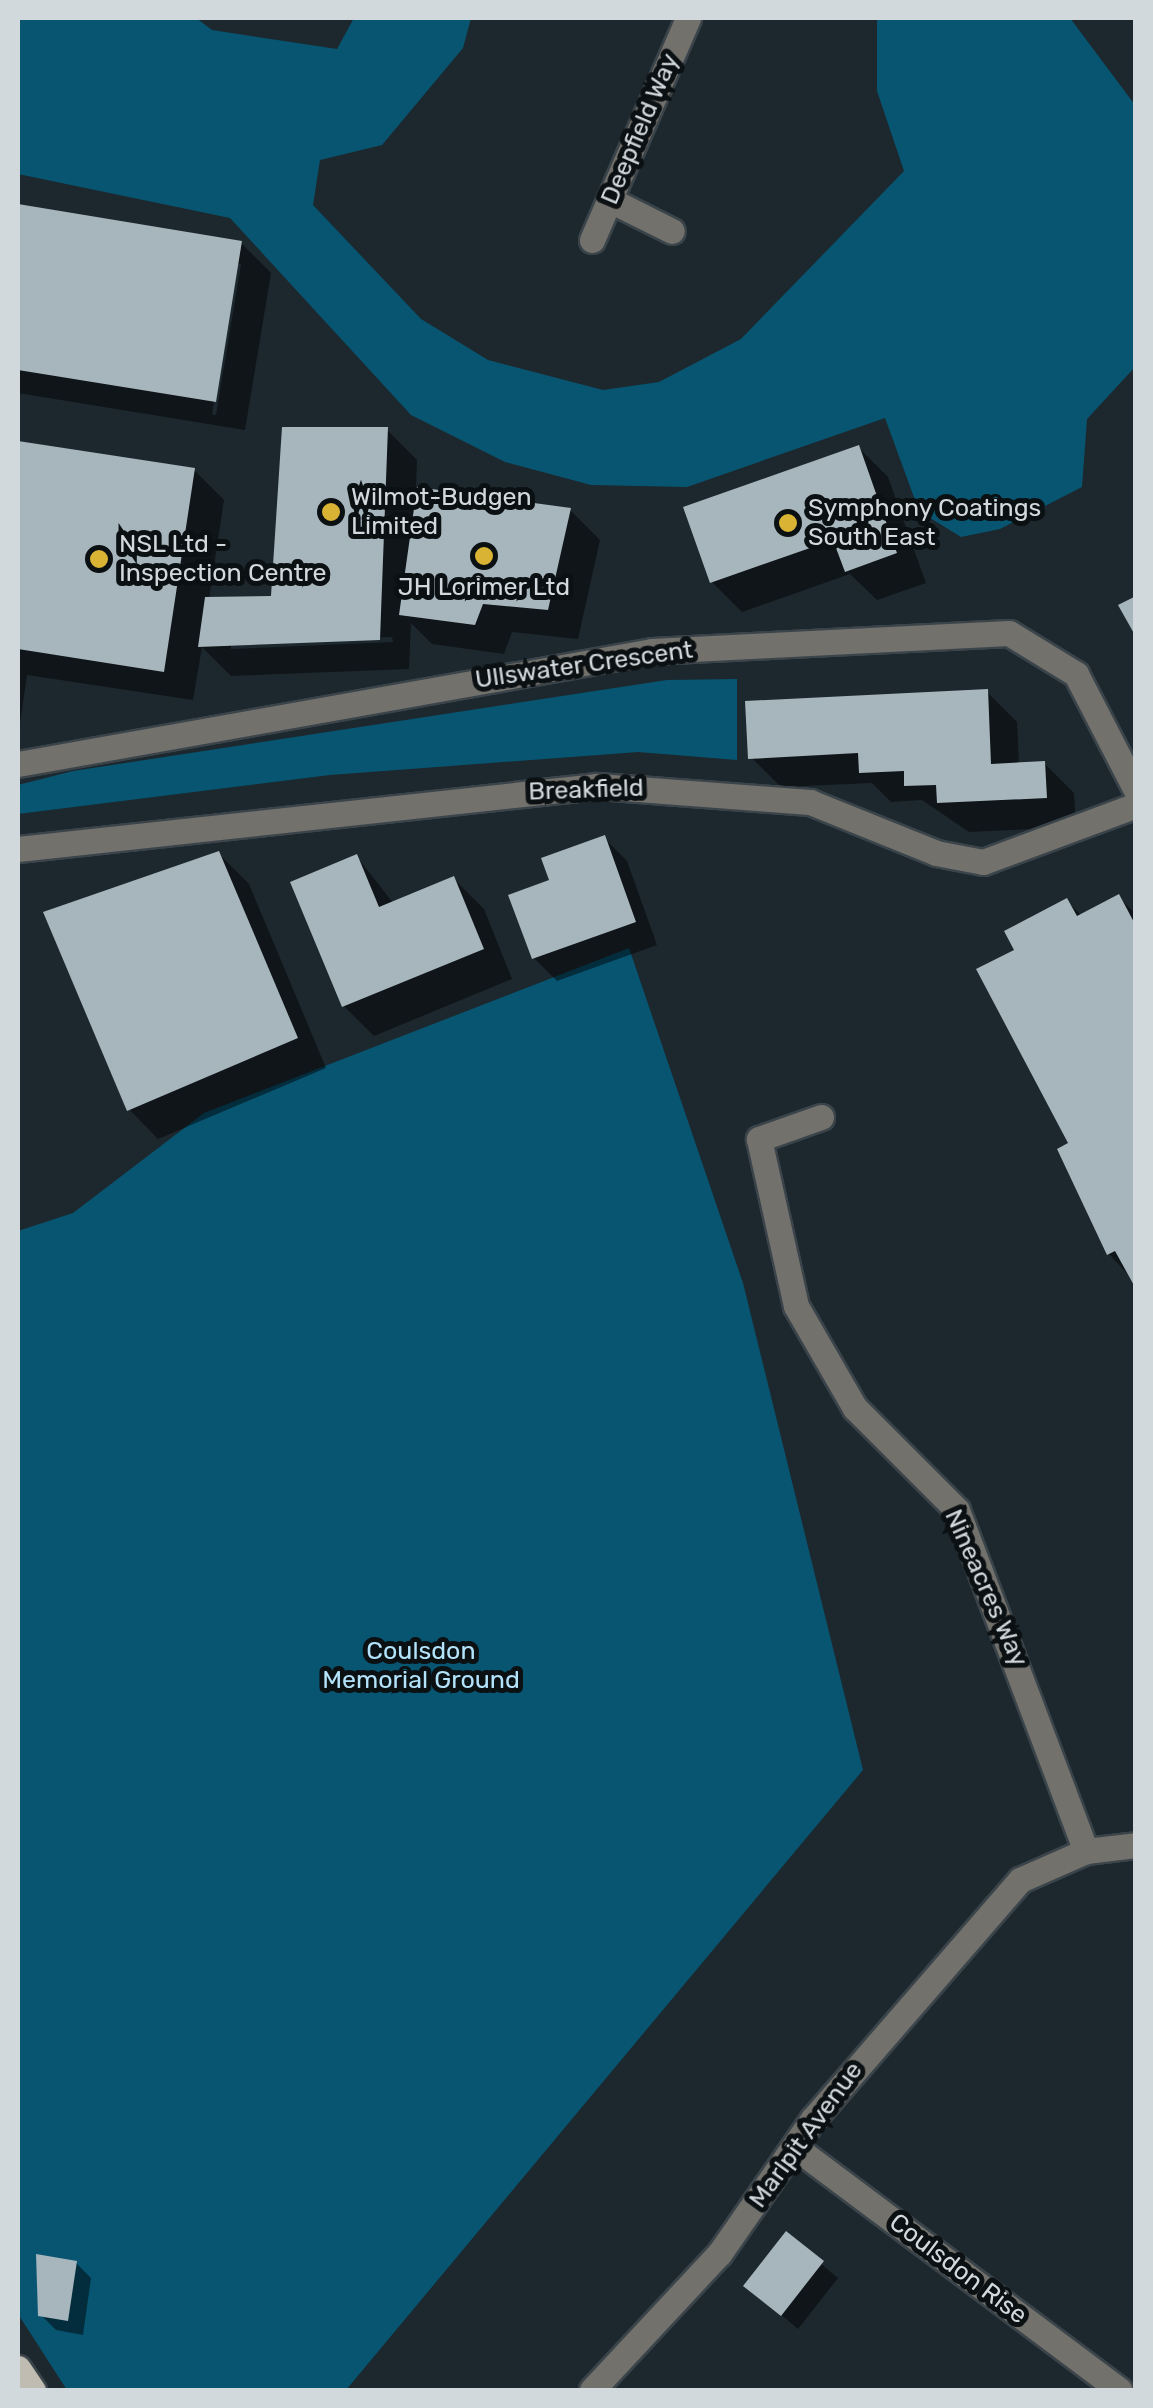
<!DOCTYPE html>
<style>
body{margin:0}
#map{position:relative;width:1153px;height:2408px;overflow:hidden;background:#1d282e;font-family:Rubik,sans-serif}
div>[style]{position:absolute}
.green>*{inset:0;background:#075571}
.shadow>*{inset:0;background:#0007}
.building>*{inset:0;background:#a7b5bc}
.roads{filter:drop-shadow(2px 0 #3a444a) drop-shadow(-2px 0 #3a444a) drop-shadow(0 2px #3a444a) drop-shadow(0 -2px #3a444a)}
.minor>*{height:25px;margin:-12.5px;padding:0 12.5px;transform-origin:12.5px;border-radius:12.5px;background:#73716c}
.major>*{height:25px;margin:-12.5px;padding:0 12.5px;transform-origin:12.5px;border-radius:12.5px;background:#c0bcb1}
.dots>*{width:28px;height:28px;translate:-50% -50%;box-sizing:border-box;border:5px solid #0b1013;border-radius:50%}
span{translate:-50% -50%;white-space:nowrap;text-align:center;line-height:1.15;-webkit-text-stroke:10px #0b1013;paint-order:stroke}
.street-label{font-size:25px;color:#d2d9dd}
.poi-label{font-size:25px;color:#d2d9dd}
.left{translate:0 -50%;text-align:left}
.park-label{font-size:25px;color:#b3e3fb}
.frame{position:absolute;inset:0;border:20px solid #d2d9dd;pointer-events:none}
</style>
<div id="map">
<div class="green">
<div style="clip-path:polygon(18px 18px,196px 18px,212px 30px,337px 49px,354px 18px,471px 18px,463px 48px,382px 145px,320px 160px,313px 205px,421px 319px,488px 360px,603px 390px,659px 382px,741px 339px,904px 171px,877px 91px,877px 18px,1070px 18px,1135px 105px,1135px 367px,1087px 419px,1082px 487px,1000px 529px,961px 537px,919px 511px,885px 418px,687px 487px,591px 485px,505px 462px,411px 415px,230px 218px,18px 174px)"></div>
<div style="clip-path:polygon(737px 679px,737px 760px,638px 752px,330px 775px,18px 814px,18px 785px,73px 771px,667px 680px)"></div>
<div style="clip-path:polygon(629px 948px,743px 1283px,863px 1770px,346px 2390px,67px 2390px,18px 2314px,18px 1231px,73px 1213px,204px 1113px)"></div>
</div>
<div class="shadow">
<div style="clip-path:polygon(evenodd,18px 207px,241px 243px,271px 273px,245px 430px,18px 393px,18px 207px,236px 264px,241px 264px,216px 415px,212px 414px,236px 264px)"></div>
<div style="clip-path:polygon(evenodd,387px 430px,417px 460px,416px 490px,570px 510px,600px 540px,578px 639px,512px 632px,504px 654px,432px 644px,411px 623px,409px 669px,231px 676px,202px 647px,193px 700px,27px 675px,18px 737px,18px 443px,194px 470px,224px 500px,209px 599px,273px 599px,387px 430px,392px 637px,393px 642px,231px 649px,231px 644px,392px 637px)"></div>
<div style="clip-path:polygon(858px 447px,888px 477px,926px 583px,877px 600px,850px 574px,742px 612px,712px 582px)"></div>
<div style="clip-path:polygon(987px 692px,1017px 722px,1019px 765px,1044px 763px,1074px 793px,1076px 827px,969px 832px,922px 800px,891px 802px,872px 783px,781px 787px,751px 757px)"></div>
<div style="clip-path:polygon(604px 838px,627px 861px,657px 945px,557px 981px,534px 958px,552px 882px)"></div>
<div style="clip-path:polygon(219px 854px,249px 884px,326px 1068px,158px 1139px,129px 1109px)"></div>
<div style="clip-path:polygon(357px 857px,394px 904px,454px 879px,484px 909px,512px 979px,374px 1036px,344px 1006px)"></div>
<div style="clip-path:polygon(1118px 897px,1136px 914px,1136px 1283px,1109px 1254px,1017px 951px,1067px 901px,1082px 916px)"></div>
<div style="clip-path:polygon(786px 2235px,838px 2278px,798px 2329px,747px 2286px)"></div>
<div style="clip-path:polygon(38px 2257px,76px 2263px,91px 2278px,83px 2335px,56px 2330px,41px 2315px)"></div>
</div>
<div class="building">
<div style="clip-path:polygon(18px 204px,242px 241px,216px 402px,18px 370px)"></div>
<div style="clip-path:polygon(282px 427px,388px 427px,380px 640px,198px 647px,205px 597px,271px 596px)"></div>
<div style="clip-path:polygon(18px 441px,195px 468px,164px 672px,18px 649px)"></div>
<div style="clip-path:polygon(859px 445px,897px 553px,845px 572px,833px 540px,710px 583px,683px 507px)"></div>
<div style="clip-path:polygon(417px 487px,571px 508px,548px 610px,483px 604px,475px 625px,399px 615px)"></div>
<div style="clip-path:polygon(1136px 596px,1136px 637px,1118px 605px)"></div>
<div style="clip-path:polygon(988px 689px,991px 764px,1045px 761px,1047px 798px,937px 803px,936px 785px,904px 786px,904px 771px,859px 773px,858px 753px,748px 759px,745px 701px)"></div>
<div style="clip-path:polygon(605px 835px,636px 922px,532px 959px,508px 895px,549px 880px,541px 858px)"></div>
<div style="clip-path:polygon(219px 851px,298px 1038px,127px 1111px,43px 912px)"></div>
<div style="clip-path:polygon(357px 854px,379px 907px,454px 876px,484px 949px,342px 1007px,290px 882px)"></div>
<div style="clip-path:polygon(1119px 894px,1136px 926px,1136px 1289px,1115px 1251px,1107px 1255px,1057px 1149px,1068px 1143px,976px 969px,1014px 950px,1004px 931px,1067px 898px,1077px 916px)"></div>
<div style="clip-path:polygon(786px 2231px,824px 2261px,781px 2316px,743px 2286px)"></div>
<div style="clip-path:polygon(36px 2254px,77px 2261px,68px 2321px,38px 2316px)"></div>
</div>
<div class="roads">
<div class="minor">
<div style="left:610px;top:200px;width:69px;rotate:26.6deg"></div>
<div style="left:592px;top:240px;width:242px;rotate:-66.6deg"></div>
<div style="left:18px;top:764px;width:644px;rotate:-10.11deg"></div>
<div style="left:652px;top:651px;width:357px;rotate:-2.9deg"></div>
<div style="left:1009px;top:633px;width:79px;rotate:31.5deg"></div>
<div style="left:1076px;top:674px;width:131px;rotate:62.7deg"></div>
<div style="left:18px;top:849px;width:582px;rotate:-6.21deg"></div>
<div style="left:597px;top:786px;width:214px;rotate:4.3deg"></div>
<div style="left:810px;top:802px;width:136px;rotate:22deg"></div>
<div style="left:936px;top:853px;width:48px;rotate:10.8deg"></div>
<div style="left:983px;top:862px;width:163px;rotate:-20.4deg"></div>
<div style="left:821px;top:1117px;width:66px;rotate:160.5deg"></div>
<div style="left:759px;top:1139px;width:171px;rotate:77.5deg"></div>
<div style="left:796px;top:1306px;width:118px;rotate:60deg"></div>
<div style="left:855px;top:1408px;width:144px;rotate:45deg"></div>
<div style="left:957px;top:1510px;width:365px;rotate:69.3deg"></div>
<div style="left:796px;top:2148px;width:404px;rotate:36.8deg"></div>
<div style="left:592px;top:2390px;width:186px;rotate:-47deg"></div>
<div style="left:719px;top:2254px;width:165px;rotate:-55.2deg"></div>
<div style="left:813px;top:2119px;width:316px;rotate:-49.1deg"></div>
<div style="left:1020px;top:1880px;width:72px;rotate:-23.7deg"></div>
<div style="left:1086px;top:1851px;width:50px;rotate:-6.8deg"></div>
</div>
<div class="major">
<div style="left:18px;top:2368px;width:27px;rotate:56deg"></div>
</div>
</div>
<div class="dots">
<div style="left:331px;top:512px;background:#d9b334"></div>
<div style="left:788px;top:523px;background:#d9b334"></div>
<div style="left:484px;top:556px;background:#d9b334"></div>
<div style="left:99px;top:559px;background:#d9b334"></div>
</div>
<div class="street-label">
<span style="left:640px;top:129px;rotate:-67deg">Deepfield Way</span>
<span style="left:584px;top:665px;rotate:-8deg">Ullswater Crescent</span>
<span style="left:586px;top:790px;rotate:-2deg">Breakfield</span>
<span style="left:986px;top:1588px;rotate:66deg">Nineacres Way</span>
<span style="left:806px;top:2135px;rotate:-54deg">Marlpit Avenue</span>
<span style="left:958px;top:2269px;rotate:37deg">Coulsdon Rise</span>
</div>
<div class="poi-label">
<span class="left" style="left:351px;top:512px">Wilmot-Budgen<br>Limited</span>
<span class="left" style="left:808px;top:523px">Symphony Coatings<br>South East</span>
<span class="left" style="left:119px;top:559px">NSL Ltd -<br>Inspection Centre</span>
<span style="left:484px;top:587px">JH Lorimer Ltd</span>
</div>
<div class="park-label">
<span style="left:421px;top:1666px">Coulsdon<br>Memorial Ground</span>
</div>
<div class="frame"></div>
</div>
